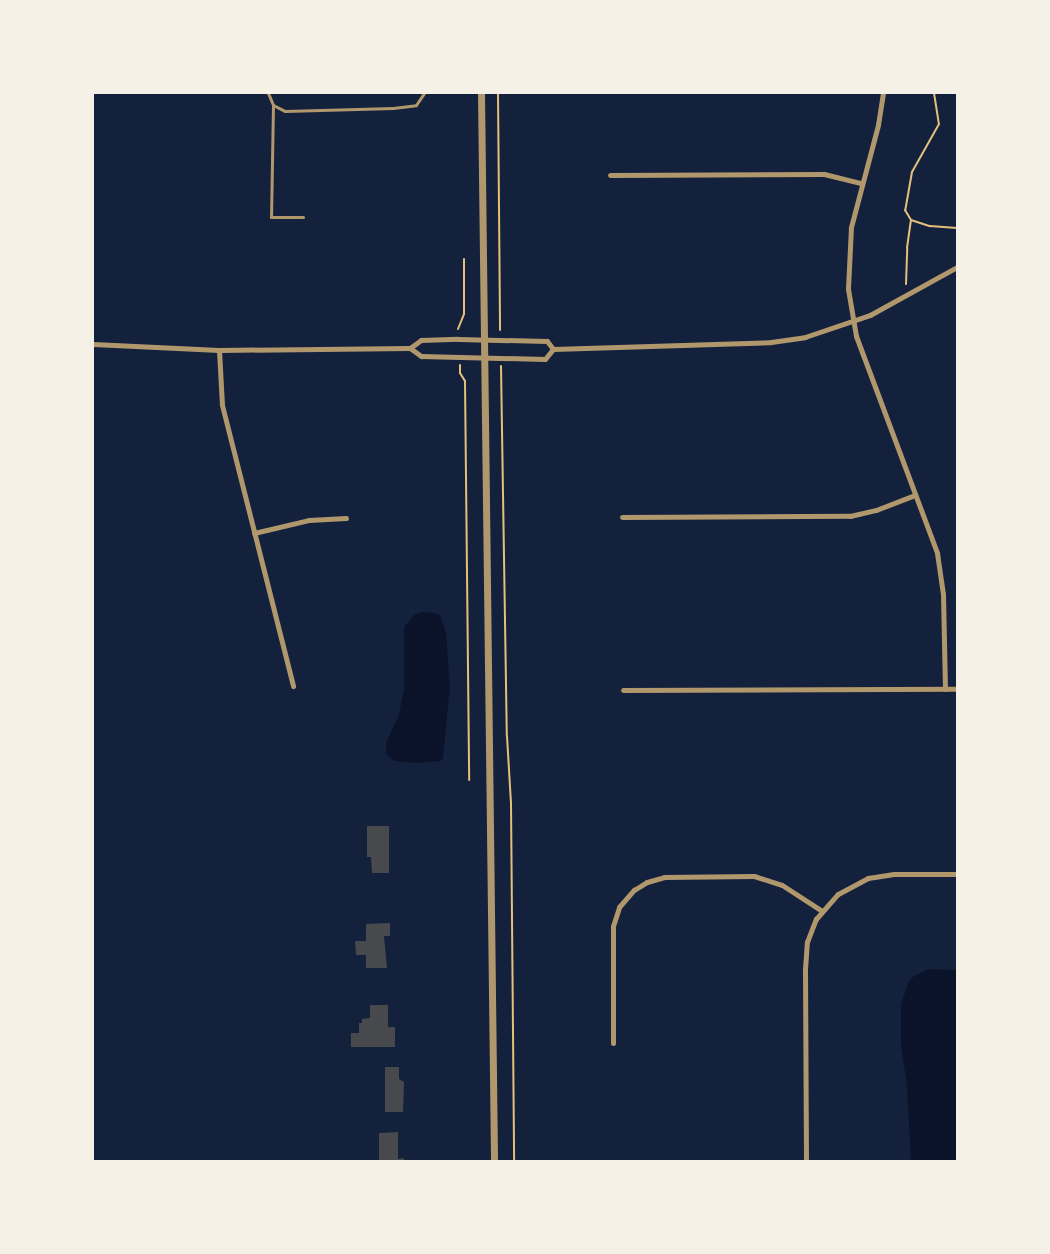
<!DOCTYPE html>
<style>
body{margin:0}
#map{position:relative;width:1050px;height:1254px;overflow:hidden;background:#14213d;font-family:"Public Sans",sans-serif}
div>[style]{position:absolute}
.water>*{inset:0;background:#0b132b}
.building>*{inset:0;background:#48494c}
.path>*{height:2px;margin:-1px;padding:0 1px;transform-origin:1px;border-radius:1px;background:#e5c07b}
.service>*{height:3px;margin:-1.5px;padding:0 1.5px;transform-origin:1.5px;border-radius:1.5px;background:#b1986c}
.minor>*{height:5px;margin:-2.5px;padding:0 2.5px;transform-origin:2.5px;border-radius:2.5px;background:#b1986c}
.tertiary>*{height:7px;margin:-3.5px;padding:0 3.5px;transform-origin:3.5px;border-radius:3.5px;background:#b1986c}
span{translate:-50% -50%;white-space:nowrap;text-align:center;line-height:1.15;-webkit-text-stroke:4.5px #f6f1e7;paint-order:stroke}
.frame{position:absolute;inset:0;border:94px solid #f6f1e7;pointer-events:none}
</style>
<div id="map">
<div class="water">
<div style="clip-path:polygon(422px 612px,434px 613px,440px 615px,446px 633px,450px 686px,443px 758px,441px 761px,417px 763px,394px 761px,386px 754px,386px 743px,398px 717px,404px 691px,404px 627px,414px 615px)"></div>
<div style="clip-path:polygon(929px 969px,957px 970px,957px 1161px,911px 1161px,907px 1086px,901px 1046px,901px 1004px,909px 981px,914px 976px)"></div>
</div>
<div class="building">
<div style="clip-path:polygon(367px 826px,389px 826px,389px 873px,372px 873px,371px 857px,367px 857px)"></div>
<div style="clip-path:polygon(390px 923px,390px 936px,384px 936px,387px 968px,366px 968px,366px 955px,356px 955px,355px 941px,366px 941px,366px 924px)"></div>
<div style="clip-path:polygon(370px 1005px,388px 1005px,388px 1027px,395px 1027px,395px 1047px,351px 1047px,351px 1033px,359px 1033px,359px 1023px,362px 1023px,362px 1019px,370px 1018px)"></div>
<div style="clip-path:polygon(385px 1067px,399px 1067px,399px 1079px,404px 1082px,403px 1112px,385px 1112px)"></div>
<div style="clip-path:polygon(398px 1132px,398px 1159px,404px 1158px,404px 1161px,379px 1161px,379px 1133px)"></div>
</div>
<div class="path">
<div style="left:498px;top:93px;width:237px;rotate:89.5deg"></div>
<div style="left:934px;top:93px;width:31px;rotate:81deg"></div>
<div style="left:939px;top:124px;width:55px;rotate:119.4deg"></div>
<div style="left:912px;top:172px;width:39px;rotate:100deg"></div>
<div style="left:905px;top:210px;width:12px;rotate:59deg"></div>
<div style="left:911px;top:220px;width:20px;rotate:18deg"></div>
<div style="left:930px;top:226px;width:27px;rotate:4deg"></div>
<div style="left:906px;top:284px;width:36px;rotate:-88deg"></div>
<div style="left:907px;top:248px;width:27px;rotate:-82deg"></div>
<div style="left:458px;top:329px;width:16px;rotate:-68deg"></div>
<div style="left:464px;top:314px;width:55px;rotate:-90deg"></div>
<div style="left:460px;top:365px;width:8px;rotate:90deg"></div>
<div style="left:460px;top:373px;width:9px;rotate:58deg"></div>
<div style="left:465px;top:381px;width:399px;rotate:89.4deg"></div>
<div style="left:501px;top:366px;width:370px;rotate:89.1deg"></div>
<div style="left:507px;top:736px;width:67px;rotate:86.6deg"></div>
<div style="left:511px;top:803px;width:358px;rotate:89.5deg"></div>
</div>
<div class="service">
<div style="left:268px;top:93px;width:13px;rotate:67deg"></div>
<div style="left:273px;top:105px;width:13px;rotate:27deg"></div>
<div style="left:285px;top:111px;width:108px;rotate:-1.6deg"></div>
<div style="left:393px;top:108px;width:23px;rotate:-7deg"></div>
<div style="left:416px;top:105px;width:14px;rotate:-56deg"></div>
<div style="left:273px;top:105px;width:112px;rotate:91deg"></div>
<div style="left:271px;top:217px;width:32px"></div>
</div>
<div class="minor">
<div style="left:883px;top:93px;width:32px;rotate:99deg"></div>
<div style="left:878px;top:125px;width:106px;rotate:104.8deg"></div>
<div style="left:851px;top:227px;width:62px;rotate:92.8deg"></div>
<div style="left:848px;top:289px;width:48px;rotate:80.3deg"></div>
<div style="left:856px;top:336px;width:232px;rotate:69.5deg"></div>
<div style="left:937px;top:553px;width:41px;rotate:81.7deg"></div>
<div style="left:943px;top:594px;width:95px;rotate:88.8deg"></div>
<div style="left:610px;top:175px;width:214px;rotate:-0.3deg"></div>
<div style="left:824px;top:174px;width:38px;rotate:14deg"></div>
<div style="left:93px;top:344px;width:126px;rotate:2.7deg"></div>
<div style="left:219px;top:350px;width:191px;rotate:-0.6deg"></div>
<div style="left:410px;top:348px;width:14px;rotate:-36deg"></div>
<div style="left:421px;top:340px;width:37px;rotate:-2deg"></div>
<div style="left:458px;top:339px;width:89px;rotate:1.3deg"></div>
<div style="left:547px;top:341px;width:10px;rotate:53deg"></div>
<div style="left:410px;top:348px;width:14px;rotate:36deg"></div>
<div style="left:421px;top:356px;width:124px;rotate:1.4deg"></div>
<div style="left:545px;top:359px;width:13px;rotate:-51deg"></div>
<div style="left:553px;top:349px;width:218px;rotate:-1.8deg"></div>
<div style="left:771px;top:342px;width:34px;rotate:-8deg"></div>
<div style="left:805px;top:337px;width:69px;rotate:-18.7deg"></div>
<div style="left:870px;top:315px;width:99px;rotate:-28.9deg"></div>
<div style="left:219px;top:350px;width:55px;rotate:86.9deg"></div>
<div style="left:222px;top:405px;width:290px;rotate:75.8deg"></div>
<div style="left:622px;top:517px;width:228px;rotate:-0.3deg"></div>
<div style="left:850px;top:516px;width:27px;rotate:-13deg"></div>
<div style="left:876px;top:510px;width:42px;rotate:-21deg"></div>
<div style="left:254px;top:533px;width:57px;rotate:-13.3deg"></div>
<div style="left:309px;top:520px;width:37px;rotate:-3deg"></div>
<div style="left:623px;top:690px;width:334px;rotate:-0.2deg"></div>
<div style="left:613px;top:1043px;width:117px;rotate:-90deg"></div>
<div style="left:613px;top:926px;width:20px;rotate:-72deg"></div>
<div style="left:619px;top:907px;width:23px;rotate:-49deg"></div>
<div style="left:634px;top:890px;width:15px;rotate:-32deg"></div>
<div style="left:647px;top:882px;width:18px;rotate:-16deg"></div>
<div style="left:664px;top:877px;width:90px;rotate:-0.6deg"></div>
<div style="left:754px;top:876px;width:29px;rotate:18deg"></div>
<div style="left:782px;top:885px;width:48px;rotate:33deg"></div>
<div style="left:806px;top:1161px;width:192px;rotate:-90.3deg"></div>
<div style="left:805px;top:969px;width:27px;rotate:-86deg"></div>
<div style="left:807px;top:942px;width:25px;rotate:-69deg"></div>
<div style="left:816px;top:919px;width:33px;rotate:-49deg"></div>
<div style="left:838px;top:894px;width:34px;rotate:-28deg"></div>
<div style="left:868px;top:878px;width:26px;rotate:-9deg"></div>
<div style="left:894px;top:874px;width:63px"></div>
</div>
<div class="tertiary">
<div style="left:481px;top:93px;width:1068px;rotate:89.3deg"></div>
</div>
<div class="frame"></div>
</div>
